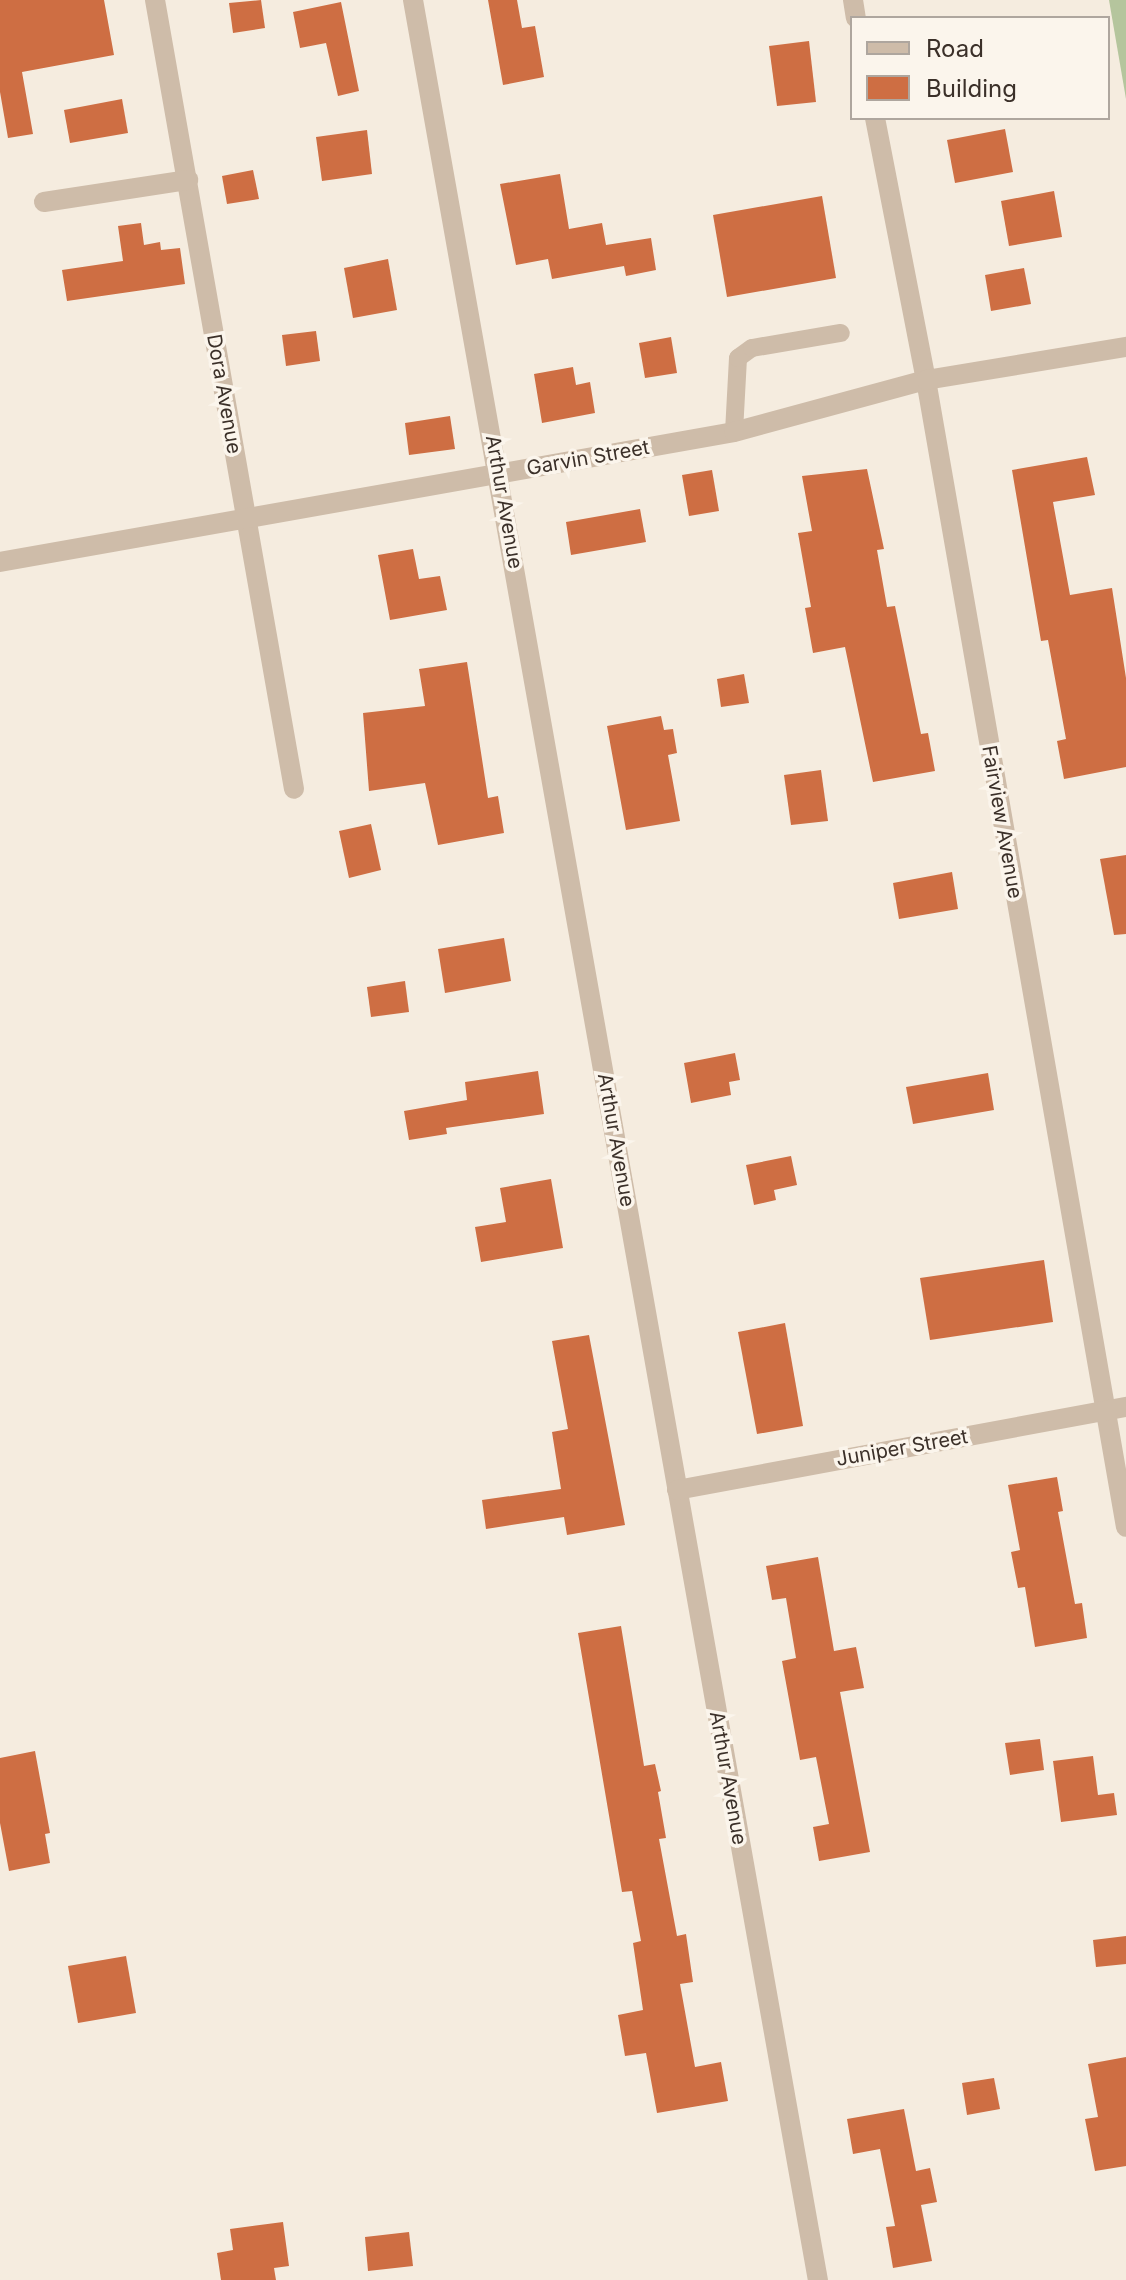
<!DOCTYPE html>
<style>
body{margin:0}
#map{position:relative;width:1126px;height:2280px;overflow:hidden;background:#f5ecdf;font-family:Inter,sans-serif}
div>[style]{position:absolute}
.green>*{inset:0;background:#b5c59d}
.building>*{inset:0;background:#ce6e43}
.lane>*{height:18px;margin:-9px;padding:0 9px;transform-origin:9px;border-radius:9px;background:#cebca9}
.street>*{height:20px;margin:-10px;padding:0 10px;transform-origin:10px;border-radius:10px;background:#cebca9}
span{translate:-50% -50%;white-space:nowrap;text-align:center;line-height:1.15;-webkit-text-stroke:7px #fbf5ec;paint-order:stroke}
.street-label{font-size:20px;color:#3b3029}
.legend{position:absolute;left:850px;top:16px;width:260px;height:104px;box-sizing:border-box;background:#fbf5ec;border:2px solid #aea69e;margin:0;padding:10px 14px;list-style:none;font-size:24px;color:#3b3029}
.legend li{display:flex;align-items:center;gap:16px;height:40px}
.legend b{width:40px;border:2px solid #aea69e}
</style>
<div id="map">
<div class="green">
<div style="clip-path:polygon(1109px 0,1126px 0,1126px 99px)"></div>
</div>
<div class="building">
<div style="clip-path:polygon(0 0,104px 0,114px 55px,22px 72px,33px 134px,8px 138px,0 92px)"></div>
<div style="clip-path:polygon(261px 0,265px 28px,233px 33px,229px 3px)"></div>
<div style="clip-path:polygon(488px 0,517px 0,522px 28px,535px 26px,544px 77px,503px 85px)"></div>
<div style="clip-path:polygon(341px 2px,359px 91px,338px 96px,326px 43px,300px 48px,293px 12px)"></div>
<div style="clip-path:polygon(809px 41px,816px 102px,777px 106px,769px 46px)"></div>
<div style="clip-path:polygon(122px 99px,128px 133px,70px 143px,64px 110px)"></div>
<div style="clip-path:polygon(1005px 129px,1013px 172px,955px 183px,947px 140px)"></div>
<div style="clip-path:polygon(367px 130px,372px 174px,322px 181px,316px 137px)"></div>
<div style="clip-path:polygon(253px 170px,259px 199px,227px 204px,222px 176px)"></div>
<div style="clip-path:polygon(560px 174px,569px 229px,602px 223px,606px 245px,651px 238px,656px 270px,626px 276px,624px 266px,552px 279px,548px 259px,516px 265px,500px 184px)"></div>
<div style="clip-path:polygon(1054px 191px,1062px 237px,1009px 246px,1001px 201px)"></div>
<div style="clip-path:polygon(822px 196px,836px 278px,727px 297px,713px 215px)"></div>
<div style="clip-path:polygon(141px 223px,144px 245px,160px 242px,161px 250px,180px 248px,185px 284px,67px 301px,62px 270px,123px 261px,118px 226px)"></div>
<div style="clip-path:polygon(388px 259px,397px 310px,353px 318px,344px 268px)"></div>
<div style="clip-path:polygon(1024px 268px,1031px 304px,991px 311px,985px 275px)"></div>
<div style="clip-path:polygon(316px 331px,320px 361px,286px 366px,282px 335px)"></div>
<div style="clip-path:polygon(671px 337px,677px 373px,645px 378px,639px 343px)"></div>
<div style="clip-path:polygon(573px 367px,576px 385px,590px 382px,595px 413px,542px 423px,534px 374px)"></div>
<div style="clip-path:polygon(450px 416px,455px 449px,409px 455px,405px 423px)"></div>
<div style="clip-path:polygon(1087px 457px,1095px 495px,1053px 502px,1070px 595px,1112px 588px,1126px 678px,1126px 767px,1064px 779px,1057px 741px,1066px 739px,1048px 640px,1041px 641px,1012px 470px)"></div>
<div style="clip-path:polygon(867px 469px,884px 549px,877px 550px,887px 607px,895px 606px,921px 734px,928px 733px,935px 771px,873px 782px,845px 647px,813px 653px,805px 608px,811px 607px,798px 533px,812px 531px,802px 476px)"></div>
<div style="clip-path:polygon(712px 470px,719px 511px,689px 516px,682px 475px)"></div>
<div style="clip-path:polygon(640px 509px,646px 542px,571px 555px,566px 522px)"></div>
<div style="clip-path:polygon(413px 549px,419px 579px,440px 576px,447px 610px,390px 620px,378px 555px)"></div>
<div style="clip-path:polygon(467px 662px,488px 798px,498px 796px,504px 833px,438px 845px,425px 783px,369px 791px,363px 713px,425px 706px,419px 669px)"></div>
<div style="clip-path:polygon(744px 674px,749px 703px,721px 707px,717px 679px)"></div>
<div style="clip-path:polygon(661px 716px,664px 730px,673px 729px,677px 753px,668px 755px,680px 821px,626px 830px,607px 726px)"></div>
<div style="clip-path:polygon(821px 770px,828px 821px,791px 825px,784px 775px)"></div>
<div style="clip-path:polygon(371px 824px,381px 870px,349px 878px,339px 831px)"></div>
<div style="clip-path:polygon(1126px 855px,1126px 934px,1114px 935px,1100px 859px)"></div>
<div style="clip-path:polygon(952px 872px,958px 909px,899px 919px,893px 883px)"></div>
<div style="clip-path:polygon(504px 938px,511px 981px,445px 993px,438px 949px)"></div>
<div style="clip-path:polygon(405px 981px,409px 1012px,371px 1017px,367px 987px)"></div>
<div style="clip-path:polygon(735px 1053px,740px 1080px,729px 1082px,731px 1095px,691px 1103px,684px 1063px)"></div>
<div style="clip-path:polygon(538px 1071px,544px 1114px,446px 1128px,447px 1134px,409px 1140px,404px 1111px,467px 1100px,465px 1082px)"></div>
<div style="clip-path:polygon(988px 1073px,994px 1110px,913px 1124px,906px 1087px)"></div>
<div style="clip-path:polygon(791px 1156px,797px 1185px,774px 1190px,776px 1200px,754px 1205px,746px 1165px)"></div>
<div style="clip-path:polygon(551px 1179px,563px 1248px,481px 1262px,475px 1227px,506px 1222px,500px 1188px)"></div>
<div style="clip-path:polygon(1044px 1260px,1053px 1322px,930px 1340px,920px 1278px)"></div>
<div style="clip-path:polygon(785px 1323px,803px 1426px,757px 1434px,738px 1332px)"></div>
<div style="clip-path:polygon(589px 1335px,625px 1525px,567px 1535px,564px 1517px,486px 1529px,482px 1500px,561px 1489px,552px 1432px,568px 1429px,552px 1341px)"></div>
<div style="clip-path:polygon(1057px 1477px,1063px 1511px,1058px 1512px,1075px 1604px,1082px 1603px,1087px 1638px,1035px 1647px,1025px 1587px,1018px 1588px,1011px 1552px,1020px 1550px,1008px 1485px)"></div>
<div style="clip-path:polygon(818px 1557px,834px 1651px,856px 1647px,864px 1688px,840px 1692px,870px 1852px,819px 1861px,813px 1827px,829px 1824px,816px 1757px,800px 1760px,782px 1661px,796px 1658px,786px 1598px,772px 1600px,766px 1566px)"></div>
<div style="clip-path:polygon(621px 1626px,644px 1766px,655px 1764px,661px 1791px,658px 1792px,666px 1838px,659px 1839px,677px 1936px,686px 1934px,693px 1982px,680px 1984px,695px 2067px,721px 2062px,728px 2101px,657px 2113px,646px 2053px,625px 2056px,618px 2015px,643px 2010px,633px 1943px,641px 1941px,632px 1891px,622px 1892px,578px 1633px)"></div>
<div style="clip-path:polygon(1040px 1739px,1044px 1770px,1010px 1775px,1005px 1743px)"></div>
<div style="clip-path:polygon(35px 1751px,50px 1833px,45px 1834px,50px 1863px,9px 1871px,0 1823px,0 1758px)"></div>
<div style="clip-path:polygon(1093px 1756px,1098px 1795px,1114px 1793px,1117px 1815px,1061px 1822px,1053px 1761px)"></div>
<div style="clip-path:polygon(1126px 1936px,1126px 1964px,1096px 1967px,1093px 1940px)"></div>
<div style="clip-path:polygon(126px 1956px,136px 2013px,78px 2023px,68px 1966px)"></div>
<div style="clip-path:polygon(1126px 2057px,1126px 2166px,1095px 2171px,1085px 2119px,1098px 2117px,1088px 2064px)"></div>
<div style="clip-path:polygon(994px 2078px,1000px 2109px,967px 2115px,962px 2083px)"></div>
<div style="clip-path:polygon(904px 2109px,916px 2171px,930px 2168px,937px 2202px,921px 2205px,932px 2261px,893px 2268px,886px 2227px,895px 2226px,880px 2149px,853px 2154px,847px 2119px)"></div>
<div style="clip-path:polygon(283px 2222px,289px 2266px,274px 2268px,276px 2280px,221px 2280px,217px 2253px,233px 2250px,230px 2229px)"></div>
<div style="clip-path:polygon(409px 2232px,413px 2266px,368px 2271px,365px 2237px)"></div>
</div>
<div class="lane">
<div style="left:734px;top:432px;width:74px;rotate:-86.9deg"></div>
<div style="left:738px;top:358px;width:17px;rotate:-36deg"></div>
<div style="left:752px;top:348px;width:90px;rotate:-9.6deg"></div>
</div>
<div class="street">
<div style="left:155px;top:0;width:801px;rotate:80.01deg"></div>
<div style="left:413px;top:0;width:2316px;rotate:79.93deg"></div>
<div style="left:853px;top:0;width:18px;rotate:81deg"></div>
<div style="left:875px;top:118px;width:267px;rotate:79deg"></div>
<div style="left:926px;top:380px;width:1164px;rotate:80.11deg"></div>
<div style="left:44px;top:202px;width:146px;rotate:-8.7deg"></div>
<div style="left:0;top:562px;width:745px;rotate:-10.04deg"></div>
<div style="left:734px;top:432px;width:199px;rotate:-15.2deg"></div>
<div style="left:926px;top:380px;width:203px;rotate:-9.4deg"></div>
<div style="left:677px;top:1490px;width:457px;rotate:-10.5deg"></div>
</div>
<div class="street-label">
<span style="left:224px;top:394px;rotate:80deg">Dora Avenue</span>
<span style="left:588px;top:458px;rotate:-10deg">Garvin Street</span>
<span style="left:504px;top:502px;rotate:80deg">Arthur Avenue</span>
<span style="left:1002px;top:822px;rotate:80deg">Fairview Avenue</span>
<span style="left:616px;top:1140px;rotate:80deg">Arthur Avenue</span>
<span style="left:902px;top:1448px;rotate:-10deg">Juniper Street</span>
<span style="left:728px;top:1778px;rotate:80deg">Arthur Avenue</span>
</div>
<ul class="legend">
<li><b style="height:10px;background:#cebca9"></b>Road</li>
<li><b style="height:22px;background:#ce6e43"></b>Building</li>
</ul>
</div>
